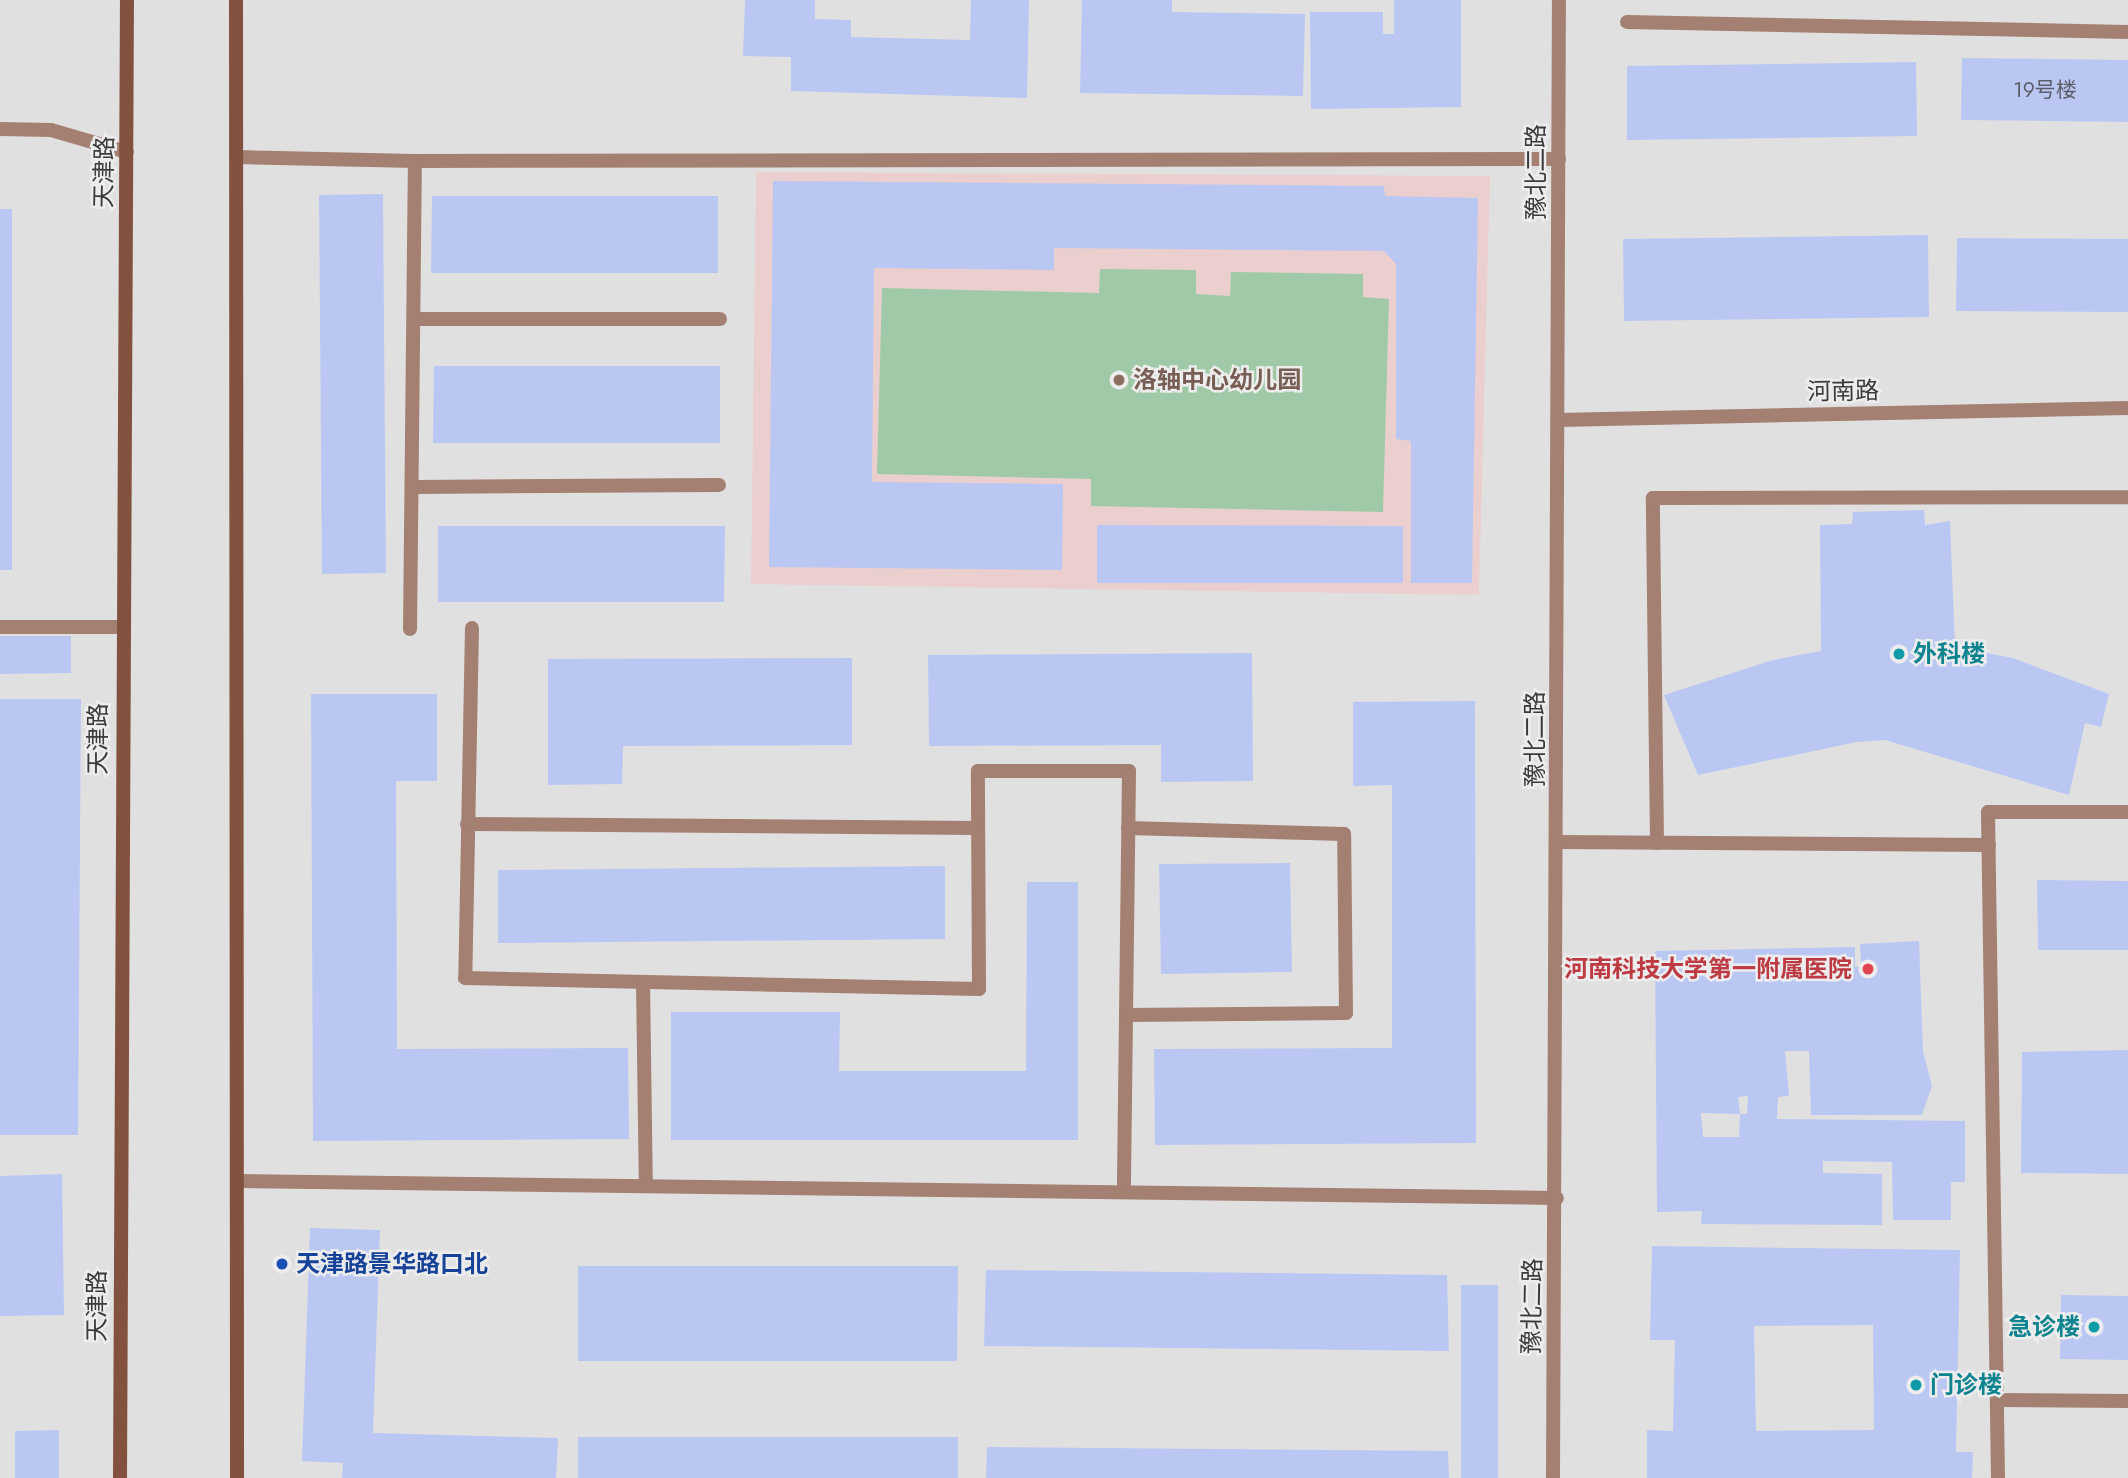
<!DOCTYPE html>
<meta charset="utf-8">
<style>
body{margin:0}
#map{position:relative;width:2128px;height:1478px;overflow:hidden;background:#e0e0e1;font-family:Jost,"Noto Sans SC",sans-serif}
div>[style]{position:absolute}
.education>*{inset:0;background:#eacfce}
.green>*{inset:0;background:#a0caa7}
.building>*{inset:0;background:#bbc7f3}
.lane>*{height:14px;margin:-7px;padding:0 7px;transform-origin:7px;border-radius:7px;background:#a38072}
.street>*{height:14px;margin:-7px;padding:0 7px;transform-origin:7px;border-radius:7px;background:#a38072}
.secondary>*{height:14px;margin:-7px;padding:0 7px;transform-origin:7px;border-radius:7px;background:#82523e}
.dots>*{width:19px;height:19px;translate:-50% -50%;box-sizing:border-box;border:4px solid #ededee;border-radius:50%}
span{translate:-50% -50%;white-space:nowrap;text-align:center;line-height:1.15;-webkit-text-stroke:5px #ededee;paint-order:stroke}
.number-label{font-size:21px;color:#5b5e6a}
.number-label span{-webkit-text-stroke-width:0}
.street-label{font-size:24px;color:#3b3b3c}
.education-label{font-size:24px;color:#785e54;font-weight:700}
.left{translate:0 -50%;text-align:left}
.culture-label{font-size:24px;color:#0d838f;font-weight:700}
.right{translate:-100% -50%;text-align:right}
.health-label{font-size:24px;color:#be3a42;font-weight:700}
.transit-label{font-size:24px;color:#164399;font-weight:700}
</style>
<div id="map">
<div class="education">
<div style="clip-path:polygon(756px 172px,1490px 176px,1479px 595px,751px 584px)"></div>
</div>
<div class="green">
<div style="clip-path:polygon(1100px 269px,1196px 270px,1196px 294px,1230px 296px,1231px 272px,1363px 274px,1363px 297px,1389px 299px,1383px 512px,1091px 506px,1091px 479px,877px 474px,882px 288px,1099px 293px)"></div>
</div>
<div class="building">
<div style="clip-path:polygon(745px 0,815px 0,815px 19px,851px 20px,851px 37px,970px 40px,971px 0,1029px 0,1027px 98px,791px 91px,791px 57px,743px 56px)"></div>
<div style="clip-path:polygon(1082px 0,1172px 0,1172px 12px,1305px 14px,1303px 96px,1080px 93px)"></div>
<div style="clip-path:polygon(1394px 0,1461px 0,1461px 107px,1311px 109px,1310px 12px,1383px 12px,1383px 34px,1394px 34px)"></div>
<div style="clip-path:polygon(1962px 58px,2128px 60px,2128px 122px,1961px 120px)"></div>
<div style="clip-path:polygon(1916px 62px,1917px 136px,1627px 140px,1627px 66px)"></div>
<div style="clip-path:polygon(773px 181px,1384px 186px,1385px 196px,1478px 198px,1472px 583px,1411px 583px,1411px 441px,1396px 439px,1396px 264px,1384px 251px,1054px 248px,1054px 270px,874px 268px,872px 482px,1063px 484px,1062px 570px,769px 567px)"></div>
<div style="clip-path:polygon(383px 194px,386px 573px,322px 574px,319px 195px)"></div>
<div style="clip-path:polygon(432px 196px,718px 196px,718px 273px,431px 273px)"></div>
<div style="clip-path:polygon(0 209px,12px 209px,12px 570px,0 570px)"></div>
<div style="clip-path:polygon(1928px 235px,1929px 317px,1624px 321px,1623px 239px)"></div>
<div style="clip-path:polygon(1957px 238px,2128px 239px,2128px 312px,1956px 311px)"></div>
<div style="clip-path:polygon(434px 366px,720px 366px,720px 443px,433px 443px)"></div>
<div style="clip-path:polygon(1924px 510px,1925px 525px,1950px 521px,1955px 647px,2013px 658px,2109px 694px,2101px 727px,2085px 723px,2069px 795px,1885px 740px,1857px 742px,1698px 775px,1664px 695px,1773px 660px,1821px 651px,1820px 525px,1852px 524px,1853px 512px)"></div>
<div style="clip-path:polygon(1097px 525px,1403px 526px,1403px 583px,1097px 583px)"></div>
<div style="clip-path:polygon(438px 526px,725px 526px,724px 602px,438px 602px)"></div>
<div style="clip-path:polygon(0 636px,71px 636px,71px 673px,0 674px)"></div>
<div style="clip-path:polygon(1252px 653px,1253px 781px,1161px 782px,1161px 745px,929px 746px,928px 655px)"></div>
<div style="clip-path:polygon(852px 658px,852px 745px,623px 746px,622px 784px,548px 785px,548px 659px)"></div>
<div style="clip-path:polygon(311px 694px,437px 694px,437px 781px,396px 781px,397px 1049px,628px 1048px,629px 1139px,313px 1141px)"></div>
<div style="clip-path:polygon(0 699px,81px 699px,78px 1135px,0 1135px)"></div>
<div style="clip-path:polygon(1475px 701px,1476px 1143px,1155px 1145px,1154px 1049px,1392px 1048px,1392px 785px,1353px 786px,1353px 702px)"></div>
<div style="clip-path:polygon(1290px 863px,1292px 972px,1161px 974px,1159px 864px)"></div>
<div style="clip-path:polygon(945px 866px,945px 939px,498px 943px,498px 870px)"></div>
<div style="clip-path:polygon(2037px 880px,2128px 881px,2128px 950px,2038px 950px)"></div>
<div style="clip-path:polygon(1027px 882px,1078px 882px,1078px 1140px,671px 1140px,671px 1012px,840px 1012px,839px 1071px,1026px 1071px)"></div>
<div style="clip-path:polygon(evenodd,1919px 941px,1923px 1051px,1932px 1086px,1922px 1115px,1811px 1115px,1809px 1051px,1785px 1051px,1789px 1096px,1778px 1097px,1777px 1119px,1965px 1121px,1965px 1182px,1951px 1182px,1951px 1220px,1893px 1220px,1892px 1162px,1823px 1161px,1823px 1173px,1882px 1174px,1882px 1225px,1701px 1224px,1702px 1211px,1657px 1212px,1655px 951px,1855px 947px,1855px 967px,1861px 966px,1860px 944px,1919px 941px,1748px 1096px,1747px 1114px,1740px 1114px,1739px 1137px,1703px 1137px,1701px 1113px,1740px 1114px,1738px 1097px,1748px 1096px)"></div>
<div style="clip-path:polygon(2128px 1050px,2128px 1174px,2021px 1173px,2022px 1052px)"></div>
<div style="clip-path:polygon(62px 1174px,64px 1315px,0 1316px,0 1176px)"></div>
<div style="clip-path:polygon(310px 1228px,380px 1230px,373px 1433px,558px 1438px,556px 1478px,342px 1478px,343px 1463px,302px 1461px)"></div>
<div style="clip-path:polygon(evenodd,1652px 1246px,1960px 1250px,1956px 1452px,1973px 1452px,1972px 1478px,1647px 1478px,1647px 1430px,1673px 1431px,1675px 1340px,1650px 1340px,1652px 1246px,1873px 1325px,1874px 1430px,1756px 1431px,1754px 1326px,1873px 1325px)"></div>
<div style="clip-path:polygon(578px 1266px,958px 1266px,957px 1361px,578px 1361px)"></div>
<div style="clip-path:polygon(986px 1270px,1447px 1275px,1449px 1351px,984px 1346px)"></div>
<div style="clip-path:polygon(1461px 1285px,1498px 1285px,1498px 1478px,1461px 1478px)"></div>
<div style="clip-path:polygon(2061px 1295px,2128px 1296px,2128px 1360px,2060px 1359px)"></div>
<div style="clip-path:polygon(59px 1430px,59px 1478px,15px 1478px,15px 1431px)"></div>
<div style="clip-path:polygon(578px 1437px,958px 1437px,958px 1478px,578px 1478px)"></div>
<div style="clip-path:polygon(987px 1447px,1448px 1451px,1449px 1478px,986px 1478px)"></div>
</div>
<div class="lane">
<div style="left:1627px;top:22px;width:501px;rotate:1.14deg"></div>
<div style="left:0;top:129px;width:51px;rotate:1.1deg"></div>
<div style="left:51px;top:130px;width:79px;rotate:16.1deg"></div>
<div style="left:237px;top:157px;width:178px;rotate:1.3deg"></div>
<div style="left:415px;top:161px;width:1144px;rotate:-0.1deg"></div>
<div style="left:415px;top:319px;width:305px"></div>
<div style="left:415px;top:487px;width:304px;rotate:-0.4deg"></div>
<div style="left:472px;top:628px;width:350px;rotate:91.1deg"></div>
<div style="left:465px;top:978px;width:514px;rotate:1.23deg"></div>
<div style="left:979px;top:989px;width:218px;rotate:-90.3deg"></div>
<div style="left:978px;top:771px;width:151px"></div>
<div style="left:1129px;top:771px;width:421px;rotate:90.7deg"></div>
<div style="left:410px;top:629px;width:468px;rotate:-89.4deg"></div>
<div style="left:467px;top:824px;width:511px;rotate:0.45deg"></div>
<div style="left:1557px;top:842px;width:432px;rotate:0.4deg"></div>
<div style="left:1657px;top:843px;width:345px;rotate:-90.7deg"></div>
<div style="left:1653px;top:498px;width:475px;rotate:-0.1deg"></div>
<div style="left:643px;top:982px;width:204px;rotate:89.2deg"></div>
<div style="left:1126px;top:1015px;width:220px;rotate:-0.5deg"></div>
<div style="left:1346px;top:1013px;width:179px;rotate:-90.6deg"></div>
<div style="left:1344px;top:834px;width:216px;rotate:-178.4deg"></div>
<div style="left:1997px;top:1400px;width:131px;rotate:0.4deg"></div>
<div style="left:1998px;top:1478px;width:666px;rotate:-90.86deg"></div>
<div style="left:1988px;top:812px;width:140px"></div>
</div>
<div class="street">
<div style="left:1558px;top:420px;width:570px;rotate:-1.21deg"></div>
<div style="left:0;top:627px;width:121px"></div>
<div style="left:239px;top:1181px;width:1318px;rotate:0.74deg"></div>
<div style="left:1553px;top:1478px;width:1478px;rotate:-89.77deg"></div>
</div>
<div class="secondary">
<div style="left:236px;top:0;width:1478px;rotate:89.96deg"></div>
<div style="left:120px;top:1478px;width:1478px;rotate:-89.73deg"></div>
</div>
<div class="dots">
<div style="left:1119px;top:380px;background:#8d6e63"></div>
<div style="left:1899px;top:654px;background:#0f9aa8"></div>
<div style="left:1868px;top:969px;background:#e0444e"></div>
<div style="left:282px;top:1264px;background:#1a4fb4"></div>
<div style="left:2094px;top:1327px;background:#0f9aa8"></div>
<div style="left:1916px;top:1385px;background:#0f9aa8"></div>
</div>
<div class="number-label">
<span style="left:2045px;top:90px">19号楼</span>
</div>
<div class="street-label">
<span style="left:104px;top:172px;rotate:-89deg">天津路</span>
<span style="left:1536px;top:172px;rotate:-90deg">豫北二路</span>
<span style="left:1843px;top:391px;rotate:-1deg">河南路</span>
<span style="left:98px;top:739px;rotate:-90deg">天津路</span>
<span style="left:1535px;top:739px;rotate:-90deg">豫北二路</span>
<span style="left:97px;top:1306px;rotate:-90deg">天津路</span>
<span style="left:1532px;top:1306px;rotate:-89deg">豫北二路</span>
</div>
<div class="education-label">
<span class="left" style="left:1133px;top:380px">洛轴中心幼儿园</span>
</div>
<div class="culture-label">
<span class="left" style="left:1913px;top:654px">外科楼</span>
<span class="right" style="left:2080px;top:1327px">急诊楼</span>
<span class="left" style="left:1930px;top:1385px">门诊楼</span>
</div>
<div class="health-label">
<span class="right" style="left:1852px;top:969px">河南科技大学第一附属医院</span>
</div>
<div class="transit-label">
<span class="left" style="left:296px;top:1264px">天津路景华路口北</span>
</div>
</div>
